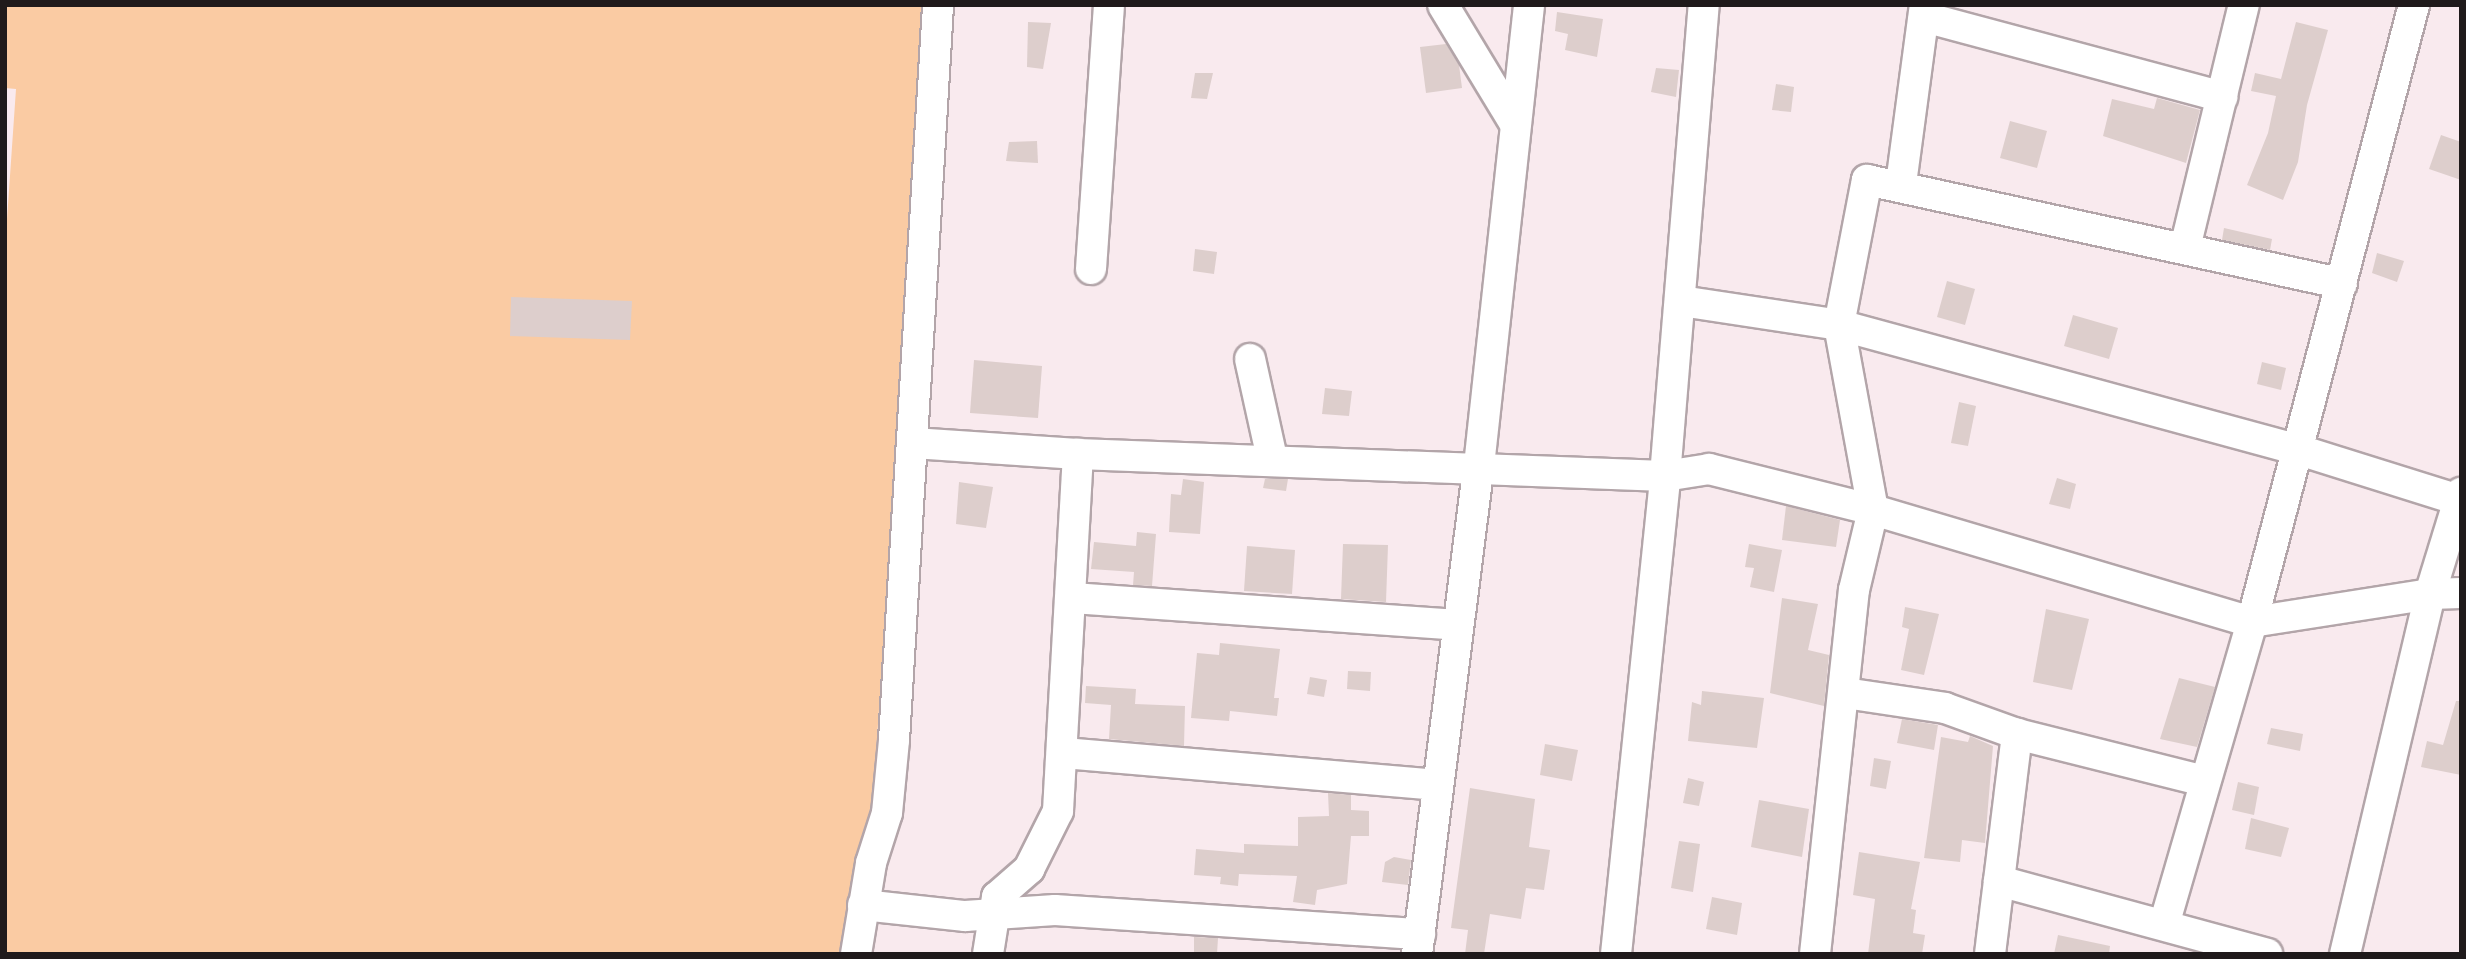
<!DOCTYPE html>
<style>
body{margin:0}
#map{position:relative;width:2466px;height:959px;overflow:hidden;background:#f9eaee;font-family:"Noto Serif",serif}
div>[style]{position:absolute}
.green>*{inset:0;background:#facba3}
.building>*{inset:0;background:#ddcecc}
.roads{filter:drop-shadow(2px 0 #b3a5a9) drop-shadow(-2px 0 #b3a5a9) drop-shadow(0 2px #b3a5a9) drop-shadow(0 -2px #b3a5a9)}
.minor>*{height:30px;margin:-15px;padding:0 15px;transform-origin:15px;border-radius:15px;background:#fff}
span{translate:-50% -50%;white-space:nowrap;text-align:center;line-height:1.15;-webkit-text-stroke:7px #fefbfc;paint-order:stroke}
.frame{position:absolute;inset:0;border:7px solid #1f1a1b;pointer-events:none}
</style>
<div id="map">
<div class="green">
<div style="clip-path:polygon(5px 5px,928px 5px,862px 954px,5px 954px,5px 248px,16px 89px,5px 88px)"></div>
</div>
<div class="building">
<div style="clip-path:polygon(1557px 12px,1603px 19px,1597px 57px,1565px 50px,1568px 34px,1555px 31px)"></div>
<div style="clip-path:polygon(1028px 22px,1051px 23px,1043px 69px,1027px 67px)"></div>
<div style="clip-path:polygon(2296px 22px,2328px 30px,2307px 105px,2298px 162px,2283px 200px,2247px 185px,2268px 133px,2276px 96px,2251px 91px,2255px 73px,2281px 79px)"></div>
<div style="clip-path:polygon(1446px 44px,1459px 65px,1462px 88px,1426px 93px,1420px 47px)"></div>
<div style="clip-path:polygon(1656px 68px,1679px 70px,1676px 97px,1651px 92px)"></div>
<div style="clip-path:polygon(1195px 73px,1213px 73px,1207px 99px,1191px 98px)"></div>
<div style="clip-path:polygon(1776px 84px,1794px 87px,1791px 112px,1772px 110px)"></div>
<div style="clip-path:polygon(2157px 98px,2200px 110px,2186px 163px,2103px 136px,2112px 99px,2154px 109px)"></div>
<div style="clip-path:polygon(2010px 121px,2047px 131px,2037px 168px,2000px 158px)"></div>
<div style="clip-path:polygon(2441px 135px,2461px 142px,2461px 180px,2429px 169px)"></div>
<div style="clip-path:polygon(1037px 141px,1038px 163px,1006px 161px,1009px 142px)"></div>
<div style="clip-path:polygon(2224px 228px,2272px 239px,2270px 250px,2222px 240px)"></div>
<div style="clip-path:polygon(1195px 249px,1217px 252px,1214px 274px,1193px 271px)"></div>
<div style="clip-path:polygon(2377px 253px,2404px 261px,2397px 282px,2372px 273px)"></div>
<div style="clip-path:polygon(1947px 281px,1975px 289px,1965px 325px,1937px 317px)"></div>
<div style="clip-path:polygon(511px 297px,632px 301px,630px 340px,510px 336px)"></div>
<div style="clip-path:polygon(2073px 315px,2118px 328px,2109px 359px,2064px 346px)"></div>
<div style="clip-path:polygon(974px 360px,1042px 366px,1038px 418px,970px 413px)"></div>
<div style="clip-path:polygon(2262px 362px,2286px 368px,2281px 390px,2257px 384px)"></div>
<div style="clip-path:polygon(1325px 388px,1352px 391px,1349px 416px,1322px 414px)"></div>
<div style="clip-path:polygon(1959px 402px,1976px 406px,1968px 446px,1951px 443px)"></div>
<div style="clip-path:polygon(2057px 478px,2076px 484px,2070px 509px,2049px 504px)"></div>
<div style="clip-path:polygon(1183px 479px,1204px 482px,1200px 534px,1169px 532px,1171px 494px,1181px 495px)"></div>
<div style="clip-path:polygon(1265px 479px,1288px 479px,1286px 491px,1263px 488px)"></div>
<div style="clip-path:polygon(959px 482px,993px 487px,986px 528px,956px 524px)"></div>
<div style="clip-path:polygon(1786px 506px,1840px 520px,1836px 547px,1782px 540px)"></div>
<div style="clip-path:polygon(1137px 532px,1156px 534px,1152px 586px,1133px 585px,1134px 572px,1091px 569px,1094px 542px,1136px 546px)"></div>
<div style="clip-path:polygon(1343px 544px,1388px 545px,1386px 602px,1341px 599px)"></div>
<div style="clip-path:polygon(1749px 544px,1782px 550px,1774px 592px,1750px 587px,1754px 568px,1745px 567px)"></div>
<div style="clip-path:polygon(1247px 546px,1295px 550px,1292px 594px,1244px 591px)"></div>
<div style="clip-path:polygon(1782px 598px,1818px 604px,1808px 650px,1829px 655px,1824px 706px,1770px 693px)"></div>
<div style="clip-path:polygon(1905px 607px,1939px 614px,1924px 675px,1901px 670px,1909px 629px,1902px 627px)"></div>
<div style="clip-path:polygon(2046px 609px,2089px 619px,2072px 690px,2033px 682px)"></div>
<div style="clip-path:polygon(1220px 643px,1280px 649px,1274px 698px,1279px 698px,1277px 716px,1230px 711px,1229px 721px,1191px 718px,1197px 653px,1219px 655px)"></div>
<div style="clip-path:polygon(1348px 671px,1371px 672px,1370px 691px,1347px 689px)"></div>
<div style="clip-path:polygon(1310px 677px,1327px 680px,1324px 697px,1307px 694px)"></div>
<div style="clip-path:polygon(2179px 678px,2215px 687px,2197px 747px,2160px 739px)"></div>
<div style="clip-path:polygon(1086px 686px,1136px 689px,1135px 704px,1185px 706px,1184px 746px,1109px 739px,1111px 705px,1085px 703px)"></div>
<div style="clip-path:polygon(1702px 691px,1764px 698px,1757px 748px,1688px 741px,1692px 702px,1701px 705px)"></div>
<div style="clip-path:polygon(2456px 701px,2461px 701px,2461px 775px,2421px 767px,2427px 741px,2443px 745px)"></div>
<div style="clip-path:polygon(1902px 719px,1938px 725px,1934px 750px,1897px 743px)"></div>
<div style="clip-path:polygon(2271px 728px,2303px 734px,2300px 751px,2267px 744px)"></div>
<div style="clip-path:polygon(1970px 736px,1993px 746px,1985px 843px,1962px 840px,1960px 862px,1924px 858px,1941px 737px,1968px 742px)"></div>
<div style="clip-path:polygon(1545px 744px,1578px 750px,1572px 781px,1540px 775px)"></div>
<div style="clip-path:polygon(1874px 758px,1891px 761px,1886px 789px,1870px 786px)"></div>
<div style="clip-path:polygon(1688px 778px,1704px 782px,1699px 806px,1683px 803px)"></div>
<div style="clip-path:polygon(2238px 782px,2259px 787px,2254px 815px,2232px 810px)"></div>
<div style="clip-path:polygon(1470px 788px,1535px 799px,1529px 847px,1550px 850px,1544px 890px,1526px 888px,1521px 919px,1490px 914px,1484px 954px,1465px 954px,1468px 930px,1451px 928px)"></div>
<div style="clip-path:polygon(1328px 793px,1351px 795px,1351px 810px,1369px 811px,1369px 836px,1351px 836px,1347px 884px,1317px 890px,1315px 905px,1293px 902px,1297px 876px,1239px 874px,1238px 886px,1220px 884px,1221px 877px,1194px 875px,1196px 849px,1244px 853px,1244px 844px,1298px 846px,1298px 817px,1329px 816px)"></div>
<div style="clip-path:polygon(1759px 800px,1809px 809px,1802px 857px,1751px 847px)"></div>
<div style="clip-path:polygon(2251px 818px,2289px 828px,2281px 857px,2245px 849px)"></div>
<div style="clip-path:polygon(1679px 841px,1700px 844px,1693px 892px,1671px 888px)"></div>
<div style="clip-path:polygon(1859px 852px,1920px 862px,1911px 909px,1916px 910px,1913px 933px,1925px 935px,1922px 954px,1868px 954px,1875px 899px,1853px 895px)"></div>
<div style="clip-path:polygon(1394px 857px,1411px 860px,1408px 885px,1382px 882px,1385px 862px)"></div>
<div style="clip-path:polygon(1712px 897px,1742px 903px,1737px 935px,1706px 929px)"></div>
<div style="clip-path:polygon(2058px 935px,2110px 946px,2109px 954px,2054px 954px)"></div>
<div style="clip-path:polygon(1194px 937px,1218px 938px,1217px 954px,1194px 954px)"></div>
</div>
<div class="roads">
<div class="minor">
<div style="left:1443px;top:5px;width:139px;rotate:58.8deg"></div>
<div style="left:1924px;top:17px;width:309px;rotate:15deg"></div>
<div style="left:1901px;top:184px;width:181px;rotate:-82.4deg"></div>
<div style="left:2185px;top:248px;width:250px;rotate:-76.4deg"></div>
<div style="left:1091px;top:269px;width:265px;rotate:-86.1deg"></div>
<div style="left:1681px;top:301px;width:160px;rotate:8.6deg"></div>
<div style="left:1839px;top:325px;width:474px;rotate:15.2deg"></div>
<div style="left:2296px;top:449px;width:171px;rotate:17.4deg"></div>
<div style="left:1250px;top:359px;width:101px;rotate:77.5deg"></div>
<div style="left:913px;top:443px;width:165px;rotate:3.8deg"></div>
<div style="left:1078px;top:454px;width:587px;rotate:2.15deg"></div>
<div style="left:1665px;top:476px;width:45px;rotate:-9deg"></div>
<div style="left:1709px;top:469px;width:169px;rotate:14deg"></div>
<div style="left:1873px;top:510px;width:395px;rotate:16.5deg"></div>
<div style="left:2252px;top:622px;width:180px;rotate:-8.9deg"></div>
<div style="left:2430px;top:594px;width:31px;rotate:-2deg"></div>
<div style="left:1073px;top:598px;width:385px;rotate:4deg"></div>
<div style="left:1845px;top:693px;width:101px;rotate:8.5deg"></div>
<div style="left:1945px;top:708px;width:77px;rotate:19.9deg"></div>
<div style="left:2017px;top:734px;width:193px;rotate:14.1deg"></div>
<div style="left:1064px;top:753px;width:375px;rotate:4.9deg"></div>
<div style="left:1999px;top:881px;width:278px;rotate:15.2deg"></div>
<div style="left:863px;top:905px;width:103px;rotate:6.2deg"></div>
<div style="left:965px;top:916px;width:90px;rotate:-3.8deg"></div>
<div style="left:1055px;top:910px;width:366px;rotate:3.8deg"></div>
<div style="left:2164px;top:925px;width:316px;rotate:-73.8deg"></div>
<div style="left:2252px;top:622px;width:638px;rotate:-75.29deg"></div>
<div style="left:856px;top:954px;width:92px;rotate:-80.6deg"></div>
<div style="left:871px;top:863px;width:52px;rotate:-72.3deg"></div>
<div style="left:887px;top:813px;width:73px;rotate:-84.5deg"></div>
<div style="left:894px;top:740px;width:736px;rotate:-86.57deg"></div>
<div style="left:988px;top:954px;width:58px;rotate:-81deg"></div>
<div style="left:997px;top:897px;width:43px;rotate:-41.2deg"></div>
<div style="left:1029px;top:869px;width:65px;rotate:-63.4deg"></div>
<div style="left:1058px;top:811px;width:358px;rotate:-86.8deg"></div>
<div style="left:1417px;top:954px;width:492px;rotate:-82.8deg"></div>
<div style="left:1479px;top:466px;width:464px;rotate:-83.8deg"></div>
<div style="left:1616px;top:954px;width:481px;rotate:-84.1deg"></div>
<div style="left:1665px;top:476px;width:473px;rotate:-85.3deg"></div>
<div style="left:1815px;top:954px;width:366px;rotate:-83.9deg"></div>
<div style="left:1854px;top:590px;width:82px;rotate:-76.6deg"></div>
<div style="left:1873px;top:510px;width:188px;rotate:-100.4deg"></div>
<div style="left:1839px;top:325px;width:148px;rotate:-79.1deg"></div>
<div style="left:1867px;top:180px;width:486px;rotate:12.3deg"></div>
<div style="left:1990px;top:954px;width:222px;rotate:-83deg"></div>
<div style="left:2345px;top:954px;width:370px;rotate:-76.7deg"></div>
<div style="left:2430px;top:594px;width:106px;rotate:-72.9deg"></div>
</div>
</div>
<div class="frame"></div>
</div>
